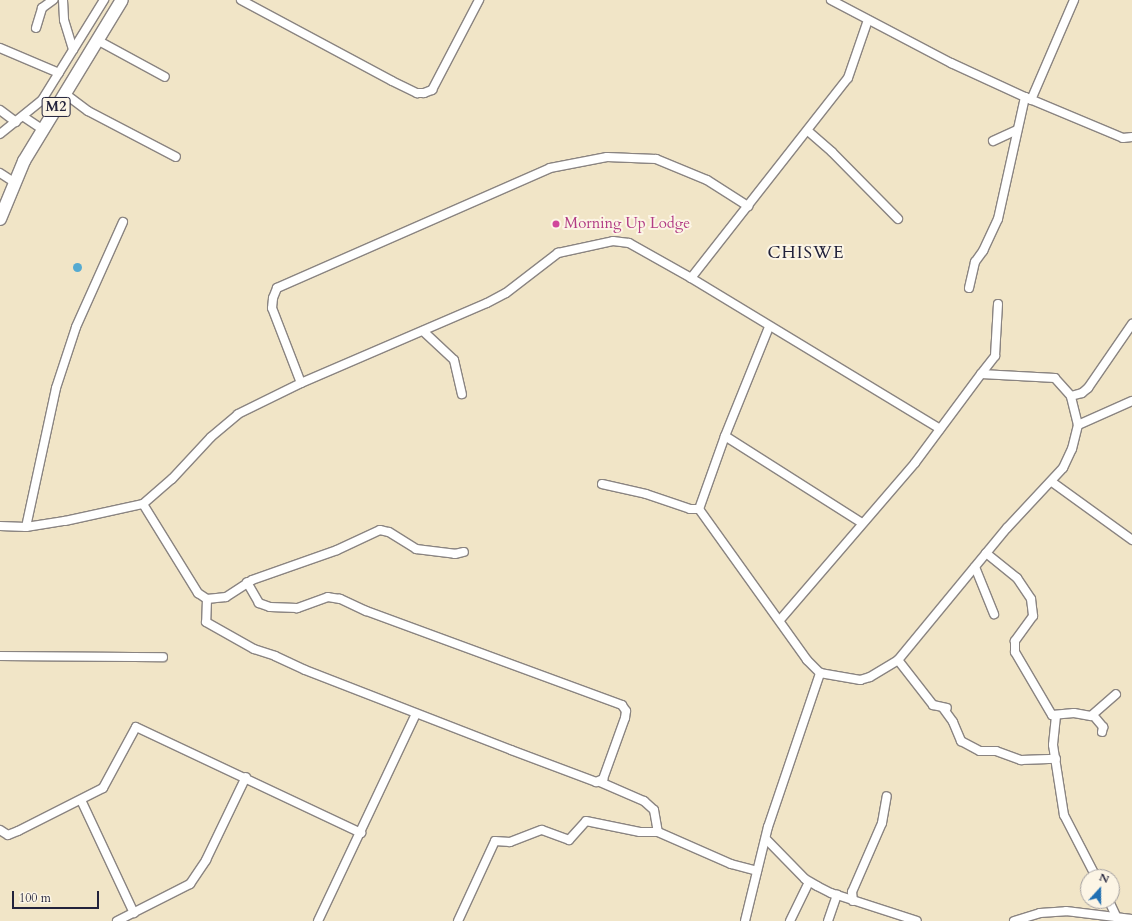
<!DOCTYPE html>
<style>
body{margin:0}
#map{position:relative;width:1132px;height:921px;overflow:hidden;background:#f1e5c7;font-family:Cardo,serif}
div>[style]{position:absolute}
.water>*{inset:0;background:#55aad1}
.round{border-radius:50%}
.roads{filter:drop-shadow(1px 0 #8a8481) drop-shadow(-1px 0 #8a8481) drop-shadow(0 1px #8a8481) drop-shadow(0 -1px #8a8481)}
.minor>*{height:8px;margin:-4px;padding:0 4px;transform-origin:4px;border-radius:4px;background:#fff}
.highway>*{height:12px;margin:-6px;padding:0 6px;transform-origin:6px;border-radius:6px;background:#fff}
.dots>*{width:11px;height:11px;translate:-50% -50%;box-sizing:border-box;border:2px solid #fcf5e5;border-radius:50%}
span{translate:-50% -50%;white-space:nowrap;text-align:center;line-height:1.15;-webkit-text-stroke:4px #fcf5e5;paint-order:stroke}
.shield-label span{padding:1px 3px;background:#fcf5e5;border:1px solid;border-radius:3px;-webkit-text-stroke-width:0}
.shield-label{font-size:14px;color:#22223b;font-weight:700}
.hotel-label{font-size:15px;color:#b23c85}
.left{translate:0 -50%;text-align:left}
.quarter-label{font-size:17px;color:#22223b;letter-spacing:1px}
.north{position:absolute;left:1080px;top:869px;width:40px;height:40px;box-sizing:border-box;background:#fcf5e5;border:1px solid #a5a1a1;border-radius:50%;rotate:21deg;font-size:11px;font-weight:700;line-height:16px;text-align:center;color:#22223b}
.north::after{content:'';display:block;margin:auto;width:14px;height:18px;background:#1f6fb2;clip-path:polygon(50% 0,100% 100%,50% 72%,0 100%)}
.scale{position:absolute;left:12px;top:891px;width:87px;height:18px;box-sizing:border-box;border:2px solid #22223b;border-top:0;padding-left:5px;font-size:12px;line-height:14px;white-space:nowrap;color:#22223b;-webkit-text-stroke:3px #fcf5e5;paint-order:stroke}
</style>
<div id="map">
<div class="water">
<div class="round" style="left:72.5px;top:262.5px;width:9px;height:9px"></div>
</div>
<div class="roads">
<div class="minor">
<div style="left:63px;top:0;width:20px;rotate:87deg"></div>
<div style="left:64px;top:20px;width:31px;rotate:73deg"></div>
<div style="left:241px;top:0;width:171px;rotate:28.2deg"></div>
<div style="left:392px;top:81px;width:28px;rotate:26deg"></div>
<div style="left:417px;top:93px;width:7px"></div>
<div style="left:424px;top:93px;width:9px;rotate:-21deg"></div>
<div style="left:432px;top:90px;width:102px;rotate:-62.4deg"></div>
<div style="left:831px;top:0;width:136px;rotate:27.7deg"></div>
<div style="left:951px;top:63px;width:81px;rotate:24.7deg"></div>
<div style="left:1025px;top:97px;width:106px;rotate:22.7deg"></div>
<div style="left:1123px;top:138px;width:9px;rotate:-6deg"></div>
<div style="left:36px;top:28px;width:21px;rotate:-73deg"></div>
<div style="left:42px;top:8px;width:14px;rotate:-36deg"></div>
<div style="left:97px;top:40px;width:77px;rotate:28.6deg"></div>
<div style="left:0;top:48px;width:64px;rotate:23deg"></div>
<div style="left:64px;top:93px;width:30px;rotate:37deg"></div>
<div style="left:88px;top:111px;width:99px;rotate:27.6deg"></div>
<div style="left:1031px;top:100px;width:109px;rotate:-66.7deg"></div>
<div style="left:0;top:110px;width:20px;rotate:37deg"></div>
<div style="left:24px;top:117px;width:22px;rotate:34deg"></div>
<div style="left:808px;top:131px;width:32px;rotate:41deg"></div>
<div style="left:832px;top:152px;width:94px;rotate:45.4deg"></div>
<div style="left:0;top:134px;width:54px;rotate:-39deg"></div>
<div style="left:42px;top:100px;width:118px;rotate:-58.2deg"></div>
<div style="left:993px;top:141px;width:26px;rotate:-25deg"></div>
<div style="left:0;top:173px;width:17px;rotate:33deg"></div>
<div style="left:691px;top:278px;width:254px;rotate:-51.9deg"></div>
<div style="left:848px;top:78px;width:61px;rotate:-71deg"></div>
<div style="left:969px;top:288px;width:27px;rotate:-77deg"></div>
<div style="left:975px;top:262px;width:14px;rotate:-54deg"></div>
<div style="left:983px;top:251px;width:35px;rotate:-65deg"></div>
<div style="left:998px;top:219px;width:125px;rotate:-77.5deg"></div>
<div style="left:769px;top:327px;width:118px;rotate:112deg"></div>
<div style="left:725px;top:436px;width:77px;rotate:109.6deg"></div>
<div style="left:699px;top:509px;width:186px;rotate:54.4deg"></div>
<div style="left:807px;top:660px;width:18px;rotate:45deg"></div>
<div style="left:820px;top:673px;width:41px;rotate:9.9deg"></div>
<div style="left:860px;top:680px;width:10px;rotate:-17deg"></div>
<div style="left:870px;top:677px;width:33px;rotate:-31deg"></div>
<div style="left:898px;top:660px;width:171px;rotate:-50.5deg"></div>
<div style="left:1007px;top:528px;width:82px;rotate:-47deg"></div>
<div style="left:1063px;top:468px;width:21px;rotate:-65deg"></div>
<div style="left:1072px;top:449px;width:25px;rotate:-76deg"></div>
<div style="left:1078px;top:425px;width:30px;rotate:-104deg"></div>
<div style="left:1071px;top:396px;width:24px;rotate:-132deg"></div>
<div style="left:1055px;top:378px;width:74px;rotate:-176.9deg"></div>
<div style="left:981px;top:374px;width:111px;rotate:126.6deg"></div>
<div style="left:915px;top:463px;width:207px;rotate:130.7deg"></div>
<div style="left:423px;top:331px;width:42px;rotate:43.1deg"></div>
<div style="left:454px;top:360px;width:35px;rotate:77deg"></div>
<div style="left:981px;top:374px;width:23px;rotate:-52deg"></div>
<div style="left:995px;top:356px;width:52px;rotate:-86.7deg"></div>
<div style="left:301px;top:383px;width:80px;rotate:-111.1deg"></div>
<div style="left:272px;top:308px;width:10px;rotate:-84deg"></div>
<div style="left:273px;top:298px;width:11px;rotate:-68deg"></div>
<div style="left:277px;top:288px;width:298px;rotate:-23.7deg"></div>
<div style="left:550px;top:168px;width:58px;rotate:-10.9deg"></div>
<div style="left:607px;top:157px;width:49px;rotate:2.3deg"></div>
<div style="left:656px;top:159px;width:55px;rotate:22.4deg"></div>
<div style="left:707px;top:180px;width:49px;rotate:32.4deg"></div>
<div style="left:1071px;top:396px;width:11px;rotate:-15deg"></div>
<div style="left:1082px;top:393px;width:8px;rotate:-40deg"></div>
<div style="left:1088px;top:388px;width:78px;rotate:-55.5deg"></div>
<div style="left:1078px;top:425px;width:59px;rotate:-24deg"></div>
<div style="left:725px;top:436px;width:162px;rotate:32.4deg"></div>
<div style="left:1052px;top:482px;width:99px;rotate:35.9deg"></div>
<div style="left:602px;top:484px;width:45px;rotate:12.8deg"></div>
<div style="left:646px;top:494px;width:46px;rotate:18.8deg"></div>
<div style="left:690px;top:509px;width:9px"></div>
<div style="left:143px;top:504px;width:105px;rotate:58.3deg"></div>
<div style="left:198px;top:593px;width:11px;rotate:34deg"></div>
<div style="left:207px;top:599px;width:19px;rotate:-6deg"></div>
<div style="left:226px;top:597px;width:31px;rotate:-33deg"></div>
<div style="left:252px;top:580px;width:90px;rotate:-19.4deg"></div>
<div style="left:337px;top:550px;width:47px;rotate:-24.9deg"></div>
<div style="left:380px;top:530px;width:9px;rotate:13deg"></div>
<div style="left:389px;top:532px;width:32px;rotate:32deg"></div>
<div style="left:416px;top:549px;width:39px;rotate:7deg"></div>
<div style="left:455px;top:554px;width:9px;rotate:-13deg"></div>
<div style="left:0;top:526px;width:26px;rotate:2deg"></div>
<div style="left:26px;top:527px;width:39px;rotate:-9deg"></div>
<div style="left:65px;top:521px;width:80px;rotate:-12.3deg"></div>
<div style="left:143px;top:504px;width:38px;rotate:-41deg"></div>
<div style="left:172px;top:479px;width:57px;rotate:-47.1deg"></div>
<div style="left:211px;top:437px;width:35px;rotate:-40deg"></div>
<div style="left:238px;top:414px;width:70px;rotate:-26.2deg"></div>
<div style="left:301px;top:383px;width:202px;rotate:-23.3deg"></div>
<div style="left:487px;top:303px;width:21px;rotate:-28deg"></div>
<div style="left:506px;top:293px;width:66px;rotate:-37.6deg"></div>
<div style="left:558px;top:253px;width:56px;rotate:-12.3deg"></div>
<div style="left:613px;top:241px;width:16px;rotate:7deg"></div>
<div style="left:629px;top:243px;width:71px;rotate:29.4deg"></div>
<div style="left:691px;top:278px;width:291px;rotate:31.2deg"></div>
<div style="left:26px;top:527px;width:142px;rotate:-77.8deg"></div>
<div style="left:56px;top:388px;width:64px;rotate:-71.8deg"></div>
<div style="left:76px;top:327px;width:115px;rotate:-65.9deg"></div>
<div style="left:986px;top:553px;width:40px;rotate:39deg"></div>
<div style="left:1017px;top:578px;width:25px;rotate:56deg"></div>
<div style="left:1031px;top:599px;width:17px;rotate:83deg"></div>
<div style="left:1033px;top:616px;width:31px;rotate:126deg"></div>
<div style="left:1015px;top:641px;width:11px;rotate:90deg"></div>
<div style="left:1015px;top:652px;width:73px;rotate:59.6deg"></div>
<div style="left:1052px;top:715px;width:22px;rotate:-5deg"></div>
<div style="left:1074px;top:713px;width:17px;rotate:10deg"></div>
<div style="left:1091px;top:716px;width:33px;rotate:-41deg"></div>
<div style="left:975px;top:567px;width:51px;rotate:68deg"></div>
<div style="left:207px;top:599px;width:23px;rotate:92deg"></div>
<div style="left:206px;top:622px;width:55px;rotate:29.4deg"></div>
<div style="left:254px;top:649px;width:22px;rotate:18deg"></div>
<div style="left:275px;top:656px;width:33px;rotate:25deg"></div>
<div style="left:305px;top:670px;width:221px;rotate:21.2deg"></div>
<div style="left:511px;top:750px;width:91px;rotate:20.6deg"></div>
<div style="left:596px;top:782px;width:8px;rotate:-23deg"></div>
<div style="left:603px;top:779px;width:65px;rotate:-70.2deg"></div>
<div style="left:625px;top:718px;width:7px;rotate:-82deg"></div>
<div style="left:626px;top:711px;width:7px;rotate:-124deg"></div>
<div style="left:622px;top:705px;width:273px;rotate:-159.8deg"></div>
<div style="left:366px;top:611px;width:29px;rotate:-155deg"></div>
<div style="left:340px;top:599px;width:12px;rotate:-171deg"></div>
<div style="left:328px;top:597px;width:33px;rotate:160deg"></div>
<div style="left:297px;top:608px;width:27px;rotate:-178deg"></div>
<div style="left:270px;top:607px;width:12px;rotate:-160deg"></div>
<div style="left:259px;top:603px;width:24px;rotate:-120deg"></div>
<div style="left:0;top:656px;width:163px;rotate:0.4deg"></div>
<div style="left:898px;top:660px;width:57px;rotate:52.1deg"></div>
<div style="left:933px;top:705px;width:14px;rotate:12deg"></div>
<div style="left:943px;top:708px;width:17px;rotate:54deg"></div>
<div style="left:953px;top:722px;width:21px;rotate:67deg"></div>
<div style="left:961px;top:741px;width:21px;rotate:28deg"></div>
<div style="left:980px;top:751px;width:16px"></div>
<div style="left:996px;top:751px;width:27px;rotate:20deg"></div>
<div style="left:1021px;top:760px;width:35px;rotate:-2deg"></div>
<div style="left:1093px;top:715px;width:16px;rotate:50deg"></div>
<div style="left:1103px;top:727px;width:5px;rotate:101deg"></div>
<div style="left:1056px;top:716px;width:29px;rotate:96deg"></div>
<div style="left:1053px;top:745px;width:71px;rotate:81.1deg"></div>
<div style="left:1064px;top:815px;width:70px;rotate:62.7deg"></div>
<div style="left:600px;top:782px;width:48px;rotate:23.4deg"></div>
<div style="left:644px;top:801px;width:13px;rotate:42deg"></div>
<div style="left:654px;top:810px;width:22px;rotate:80deg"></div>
<div style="left:81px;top:800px;width:125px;rotate:64.9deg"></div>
<div style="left:0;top:830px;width:9px;rotate:32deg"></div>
<div style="left:8px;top:835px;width:11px;rotate:-22deg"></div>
<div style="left:18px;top:831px;width:95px;rotate:-26.8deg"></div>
<div style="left:103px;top:788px;width:69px;rotate:-61.6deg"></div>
<div style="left:136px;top:727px;width:249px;rotate:25.2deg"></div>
<div style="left:766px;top:839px;width:56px;rotate:45.7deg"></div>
<div style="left:805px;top:879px;width:14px;rotate:30deg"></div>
<div style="left:817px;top:886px;width:16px;rotate:27deg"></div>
<div style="left:831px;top:893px;width:90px;rotate:18deg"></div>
<div style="left:853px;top:901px;width:9px;rotate:-96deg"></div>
<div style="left:852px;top:892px;width:75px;rotate:-66.5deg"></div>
<div style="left:882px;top:823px;width:27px;rotate:-80deg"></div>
<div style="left:1109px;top:901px;width:21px;rotate:65deg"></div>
<div style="left:117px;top:921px;width:82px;rotate:-26.9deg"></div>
<div style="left:190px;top:884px;width:29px;rotate:-56deg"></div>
<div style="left:206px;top:860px;width:92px;rotate:-64.3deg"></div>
<div style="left:318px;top:921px;width:229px;rotate:-64.7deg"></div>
<div style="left:458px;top:921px;width:88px;rotate:-65.2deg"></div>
<div style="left:495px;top:841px;width:15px;rotate:4deg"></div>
<div style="left:510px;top:842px;width:34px;rotate:-21deg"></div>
<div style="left:542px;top:830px;width:29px;rotate:20deg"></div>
<div style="left:569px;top:840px;width:25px;rotate:-48deg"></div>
<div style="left:586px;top:821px;width:55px;rotate:11.5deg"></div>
<div style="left:640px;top:832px;width:18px"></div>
<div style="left:658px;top:832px;width:80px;rotate:23.7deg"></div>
<div style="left:731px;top:864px;width:27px;rotate:15deg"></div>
<div style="left:745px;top:921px;width:97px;rotate:-76.3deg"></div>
<div style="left:768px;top:827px;width:163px;rotate:-71.3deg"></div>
<div style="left:790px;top:921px;width:43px;rotate:-64deg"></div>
<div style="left:828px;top:921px;width:28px;rotate:-71deg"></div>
<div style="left:1014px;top:921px;width:27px;rotate:-17deg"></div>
<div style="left:1040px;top:913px;width:26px;rotate:-4deg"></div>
<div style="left:1066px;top:911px;width:66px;rotate:6.9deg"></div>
</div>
<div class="highway">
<div style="left:0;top:219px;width:63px;rotate:-67.5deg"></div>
<div style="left:24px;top:161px;width:188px;rotate:-58.7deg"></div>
</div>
</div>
<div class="dots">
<div style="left:556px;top:224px;background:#d1479c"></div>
</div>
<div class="shield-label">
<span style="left:56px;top:107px">M2</span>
</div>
<div class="hotel-label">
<span class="left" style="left:564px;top:224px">Morning Up Lodge</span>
</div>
<div class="quarter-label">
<span style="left:806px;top:253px">CHISWE</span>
</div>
<div class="north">N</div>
<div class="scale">100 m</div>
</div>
